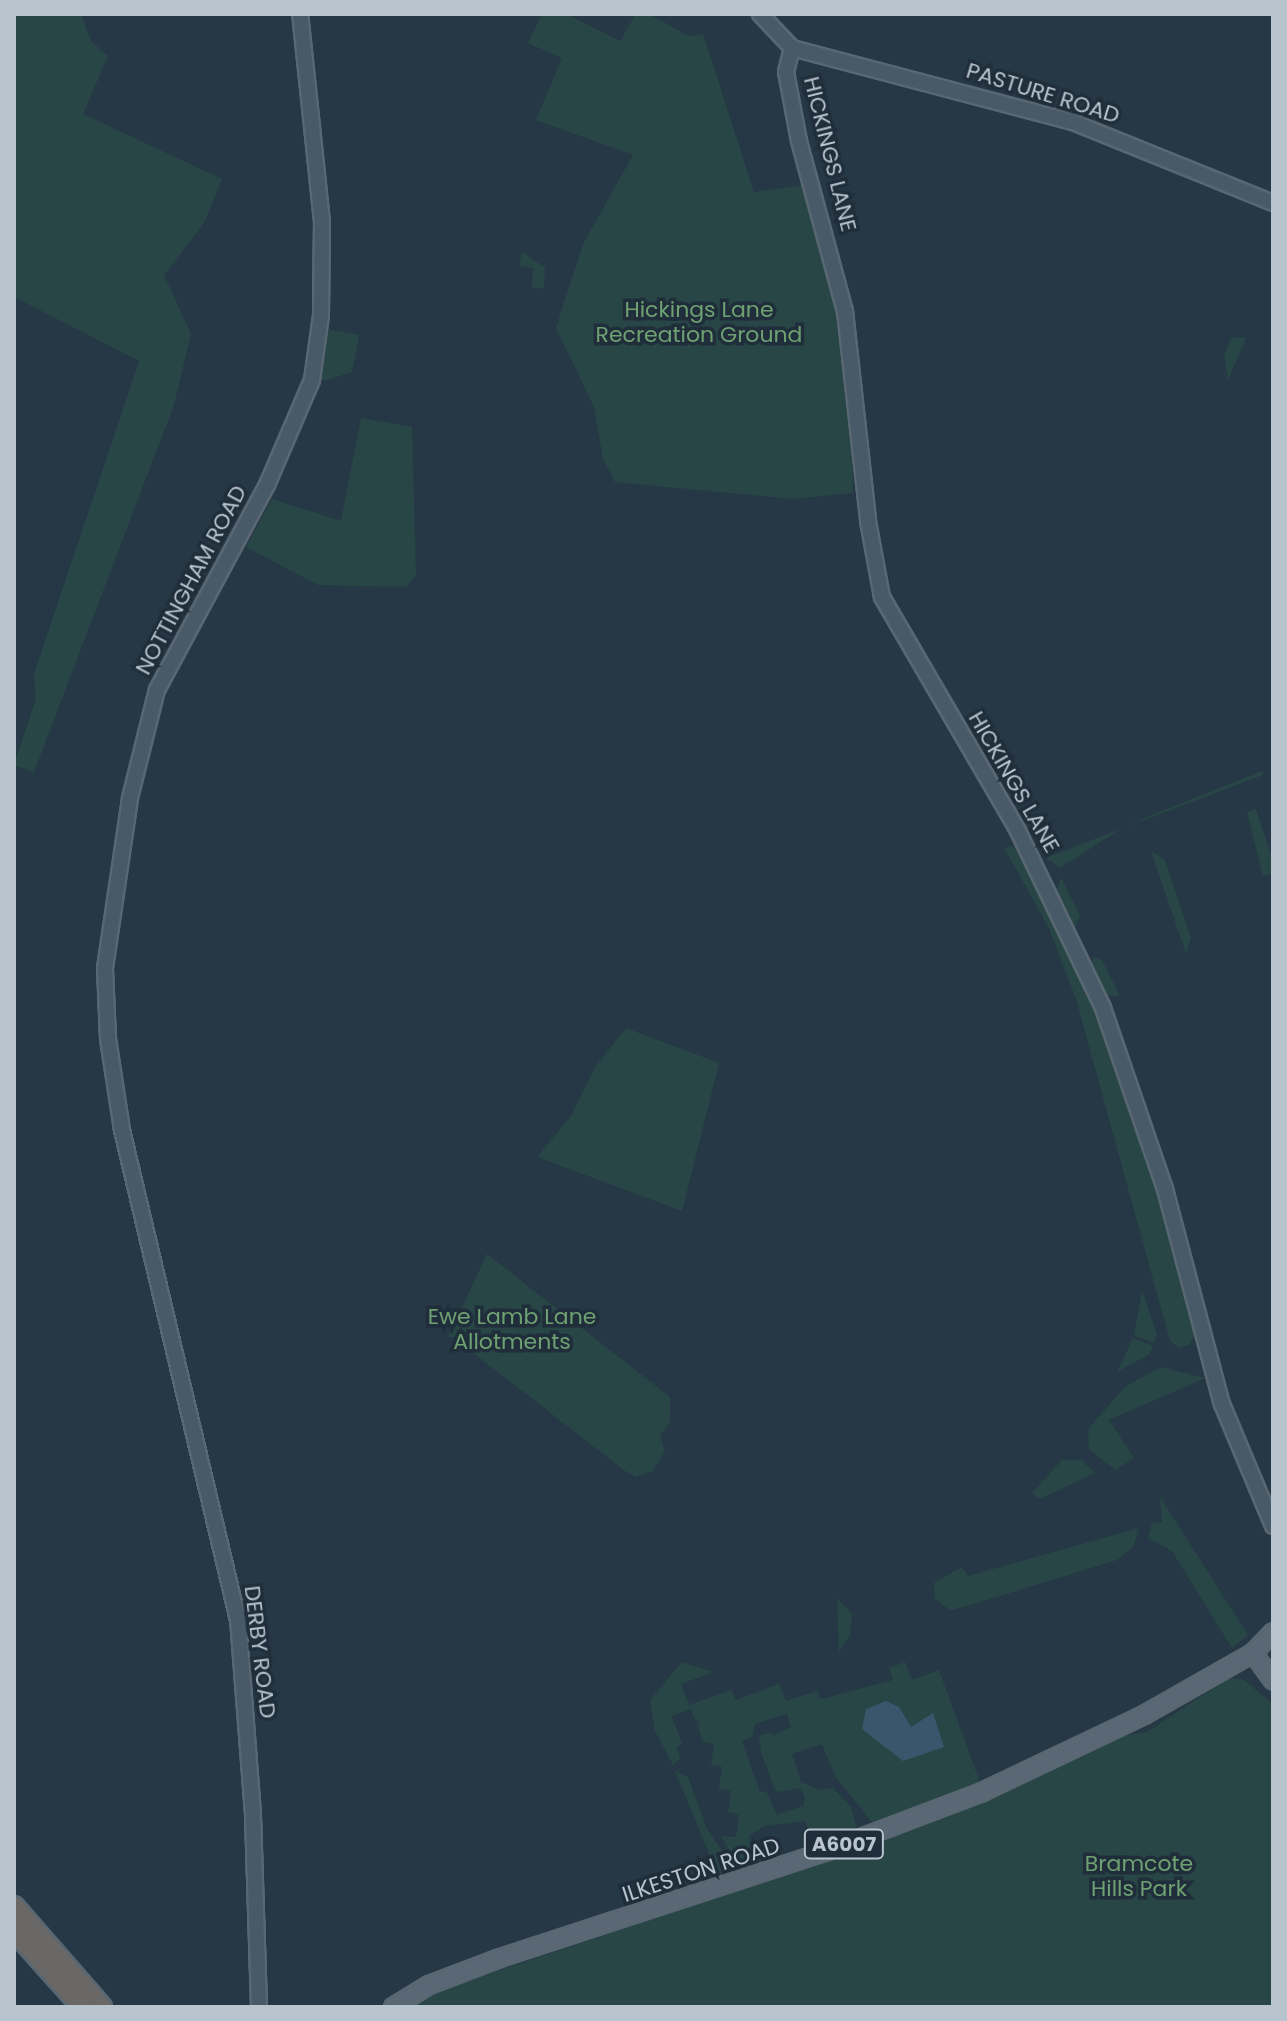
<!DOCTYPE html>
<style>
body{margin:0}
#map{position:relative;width:1287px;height:2021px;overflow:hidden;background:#263845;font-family:Poppins,sans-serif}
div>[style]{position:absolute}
.green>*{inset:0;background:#284645}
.water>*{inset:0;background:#39576c}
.roads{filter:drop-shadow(2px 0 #596772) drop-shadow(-2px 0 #596772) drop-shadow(0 2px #596772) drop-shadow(0 -2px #596772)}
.secondary>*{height:14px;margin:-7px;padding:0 7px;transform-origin:7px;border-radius:7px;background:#485968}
.primary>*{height:16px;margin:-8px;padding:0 8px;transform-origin:8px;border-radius:8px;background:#596874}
.trunk>*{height:18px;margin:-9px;padding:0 9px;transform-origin:9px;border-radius:9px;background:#6a6866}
span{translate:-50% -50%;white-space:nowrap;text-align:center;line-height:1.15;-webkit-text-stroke:7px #1f2e3a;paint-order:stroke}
.shield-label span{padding:2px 6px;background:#1f2e3a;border:2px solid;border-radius:6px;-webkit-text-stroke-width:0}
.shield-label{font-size:20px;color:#b8c4ce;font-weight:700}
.street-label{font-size:22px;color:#b8c4ce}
.park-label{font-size:22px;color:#6ea072}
.frame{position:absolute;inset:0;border:16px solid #b8c4ce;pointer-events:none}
</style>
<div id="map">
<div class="green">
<div style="clip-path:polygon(14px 14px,81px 14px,91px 41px,108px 56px,83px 114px,222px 179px,204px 223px,164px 275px,191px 334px,174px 405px,34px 772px,14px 765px,36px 699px,34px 674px,139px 361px,14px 297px)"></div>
<div style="clip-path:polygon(542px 14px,566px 14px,620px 41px,636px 14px,649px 14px,689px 36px,703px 34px,754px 192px,804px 185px,839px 317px,852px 421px,853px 493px,794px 499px,615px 482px,603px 459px,594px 407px,556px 328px,583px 244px,633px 155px,536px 120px,562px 58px,528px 43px)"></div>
<div style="clip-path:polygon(522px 252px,545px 268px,544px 289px,532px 287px,533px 268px,519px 266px)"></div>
<div style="clip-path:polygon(327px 329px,359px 335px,352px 372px,324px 381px,319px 380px)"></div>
<div style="clip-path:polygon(1232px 337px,1246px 338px,1228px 380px,1224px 355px)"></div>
<div style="clip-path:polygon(361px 418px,412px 427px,416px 575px,406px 587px,318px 585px,246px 547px,272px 499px,341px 521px)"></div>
<div style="clip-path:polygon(1262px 771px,1263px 775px,1126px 827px,1154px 814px)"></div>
<div style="clip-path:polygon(1256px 809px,1273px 861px,1273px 873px,1263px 876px,1247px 812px)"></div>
<div style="clip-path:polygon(1122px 828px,1060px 868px,1046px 858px,1115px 831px)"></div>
<div style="clip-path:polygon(1011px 846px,1021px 852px,1068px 948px,1130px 1093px,1181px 1274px,1195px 1335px,1189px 1345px,1179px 1348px,1170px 1341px,1076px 999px,1048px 926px,1004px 848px)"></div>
<div style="clip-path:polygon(1151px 851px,1165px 860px,1191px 938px,1186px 954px)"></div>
<div style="clip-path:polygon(1061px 878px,1080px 915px,1075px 927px,1056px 892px)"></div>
<div style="clip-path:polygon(1093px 957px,1102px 960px,1120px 996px,1103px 995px,1091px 966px)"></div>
<div style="clip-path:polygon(626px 1028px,719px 1063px,682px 1211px,537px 1157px,571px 1116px,596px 1066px)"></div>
<div style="clip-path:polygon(487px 1254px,670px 1397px,670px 1422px,660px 1436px,665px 1451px,653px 1471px,636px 1477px,625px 1471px,462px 1344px,462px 1337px,448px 1337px)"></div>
<div style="clip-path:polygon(1142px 1290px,1157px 1335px,1154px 1343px,1134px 1335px)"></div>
<div style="clip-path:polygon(1133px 1338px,1153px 1346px,1150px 1354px,1117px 1372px)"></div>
<div style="clip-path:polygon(1160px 1367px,1205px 1378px,1109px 1420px,1134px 1458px,1115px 1470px,1089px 1449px,1088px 1429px,1125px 1387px)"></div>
<div style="clip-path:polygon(1062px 1460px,1081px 1460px,1095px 1473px,1040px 1499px,1032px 1493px)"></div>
<div style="clip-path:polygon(1160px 1497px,1248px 1635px,1232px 1648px,1172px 1551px,1148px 1538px,1152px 1523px,1162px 1522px)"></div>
<div style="clip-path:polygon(1139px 1528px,1133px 1547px,1117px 1560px,964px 1607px,950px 1610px,935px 1599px,934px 1583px,962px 1567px,968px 1576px)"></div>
<div style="clip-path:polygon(837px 1598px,852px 1614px,850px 1635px,839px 1652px)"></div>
<div style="clip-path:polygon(evenodd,682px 1662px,714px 1672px,681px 1684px,689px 1705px,731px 1690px,736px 1700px,779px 1684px,786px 1701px,817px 1691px,821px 1699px,893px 1680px,889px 1668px,905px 1662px,912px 1680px,939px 1670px,981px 1785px,875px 1826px,835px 1776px,822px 1744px,792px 1754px,801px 1782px,819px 1790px,833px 1788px,851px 1807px,857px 1829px,815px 1848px,805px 1821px,764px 1826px,749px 1836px,754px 1868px,740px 1868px,721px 1836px,736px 1837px,739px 1814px,728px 1812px,731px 1791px,719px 1789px,722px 1767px,711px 1765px,714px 1744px,703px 1742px,697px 1724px,701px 1719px,695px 1721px,691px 1709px,672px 1716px,682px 1744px,677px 1747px,680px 1759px,673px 1765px,655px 1731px,650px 1700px,682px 1662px,787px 1714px,791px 1727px,773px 1736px,771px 1732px,759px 1736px,762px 1755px,776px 1792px,801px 1788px,805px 1799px,803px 1806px,777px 1815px,766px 1791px,760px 1792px,742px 1741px,752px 1737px,755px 1724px,787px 1714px)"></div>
<div style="clip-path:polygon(1229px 1678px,1244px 1680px,1273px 1704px,1273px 2007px,411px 2007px,447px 1988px,789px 1873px,985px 1800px,1122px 1736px,1147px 1732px)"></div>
<div style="clip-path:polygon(675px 1771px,688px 1777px,707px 1829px,727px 1858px,719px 1878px)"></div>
</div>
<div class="water">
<div style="clip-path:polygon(886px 1701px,899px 1707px,911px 1727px,933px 1713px,944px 1747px,903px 1761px,862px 1729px,866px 1709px)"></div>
</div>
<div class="roads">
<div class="secondary">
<div style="left:760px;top:14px;width:47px;rotate:46.7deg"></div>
<div style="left:792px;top:48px;width:293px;rotate:14.8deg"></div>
<div style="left:1075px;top:123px;width:214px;rotate:22deg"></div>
<div style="left:792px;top:48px;width:25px;rotate:104deg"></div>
<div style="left:786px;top:72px;width:70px;rotate:79.3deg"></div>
<div style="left:799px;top:141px;width:176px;rotate:74.9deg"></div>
<div style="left:845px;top:311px;width:211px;rotate:83.7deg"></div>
<div style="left:868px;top:521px;width:77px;rotate:79.6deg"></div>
<div style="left:882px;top:597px;width:271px;rotate:59.8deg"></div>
<div style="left:1018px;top:831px;width:196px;rotate:64.3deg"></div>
<div style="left:1103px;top:1008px;width:191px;rotate:71.1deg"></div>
<div style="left:1165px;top:1189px;width:222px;rotate:75.2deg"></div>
<div style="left:1222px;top:1404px;width:132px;rotate:67.3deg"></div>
<div style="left:259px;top:2007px;width:193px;rotate:-91.8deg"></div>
<div style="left:253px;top:1814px;width:195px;rotate:-94.4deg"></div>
<div style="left:238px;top:1620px;width:504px;rotate:-103.32deg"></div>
<div style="left:122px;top:1130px;width:93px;rotate:-98.7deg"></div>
<div style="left:108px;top:1038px;width:70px;rotate:-92.5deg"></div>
<div style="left:105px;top:968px;width:172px;rotate:-81.6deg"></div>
<div style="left:130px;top:798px;width:111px;rotate:-76deg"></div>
<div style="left:157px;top:690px;width:233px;rotate:-61.8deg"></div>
<div style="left:267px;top:485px;width:114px;rotate:-66.8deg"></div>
<div style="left:312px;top:380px;width:66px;rotate:-82.1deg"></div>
<div style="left:321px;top:315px;width:93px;rotate:-89.4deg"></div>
<div style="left:322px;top:222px;width:209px;rotate:-96deg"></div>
</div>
<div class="primary">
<div style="left:1253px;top:1653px;width:34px;rotate:54deg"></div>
<div style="left:393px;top:2007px;width:42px;rotate:-31.4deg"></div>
<div style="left:429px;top:1985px;width:76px;rotate:-20.8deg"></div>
<div style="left:500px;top:1958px;width:344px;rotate:-18.1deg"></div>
<div style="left:827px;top:1851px;width:166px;rotate:-20.8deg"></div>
<div style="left:982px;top:1792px;width:179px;rotate:-25.4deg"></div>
<div style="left:1144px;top:1715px;width:125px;rotate:-29.6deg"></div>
<div style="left:1253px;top:1653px;width:29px;rotate:-46deg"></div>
</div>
<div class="trunk">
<div style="left:14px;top:1906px;width:134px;rotate:48.9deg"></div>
<div style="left:14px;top:1931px;width:102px;rotate:48.2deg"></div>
</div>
</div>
<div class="shield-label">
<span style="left:844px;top:1844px">A6007</span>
</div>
<div class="street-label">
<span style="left:1043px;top:93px;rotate:17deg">PASTURE ROAD</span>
<span style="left:830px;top:154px;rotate:76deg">HICKINGS LANE</span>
<span style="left:191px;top:580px;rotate:-62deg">NOTTINGHAM ROAD</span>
<span style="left:1014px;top:782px;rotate:60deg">HICKINGS LANE</span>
<span style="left:260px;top:1652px;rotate:83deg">DERBY ROAD</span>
<span style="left:701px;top:1870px;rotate:-18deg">ILKESTON ROAD</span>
</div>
<div class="park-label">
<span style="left:699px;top:322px">Hickings Lane<br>Recreation Ground</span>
<span style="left:512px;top:1329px">Ewe Lamb Lane<br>Allotments</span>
<span style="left:1139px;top:1876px">Bramcote<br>Hills Park</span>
</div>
<div class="frame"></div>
</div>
